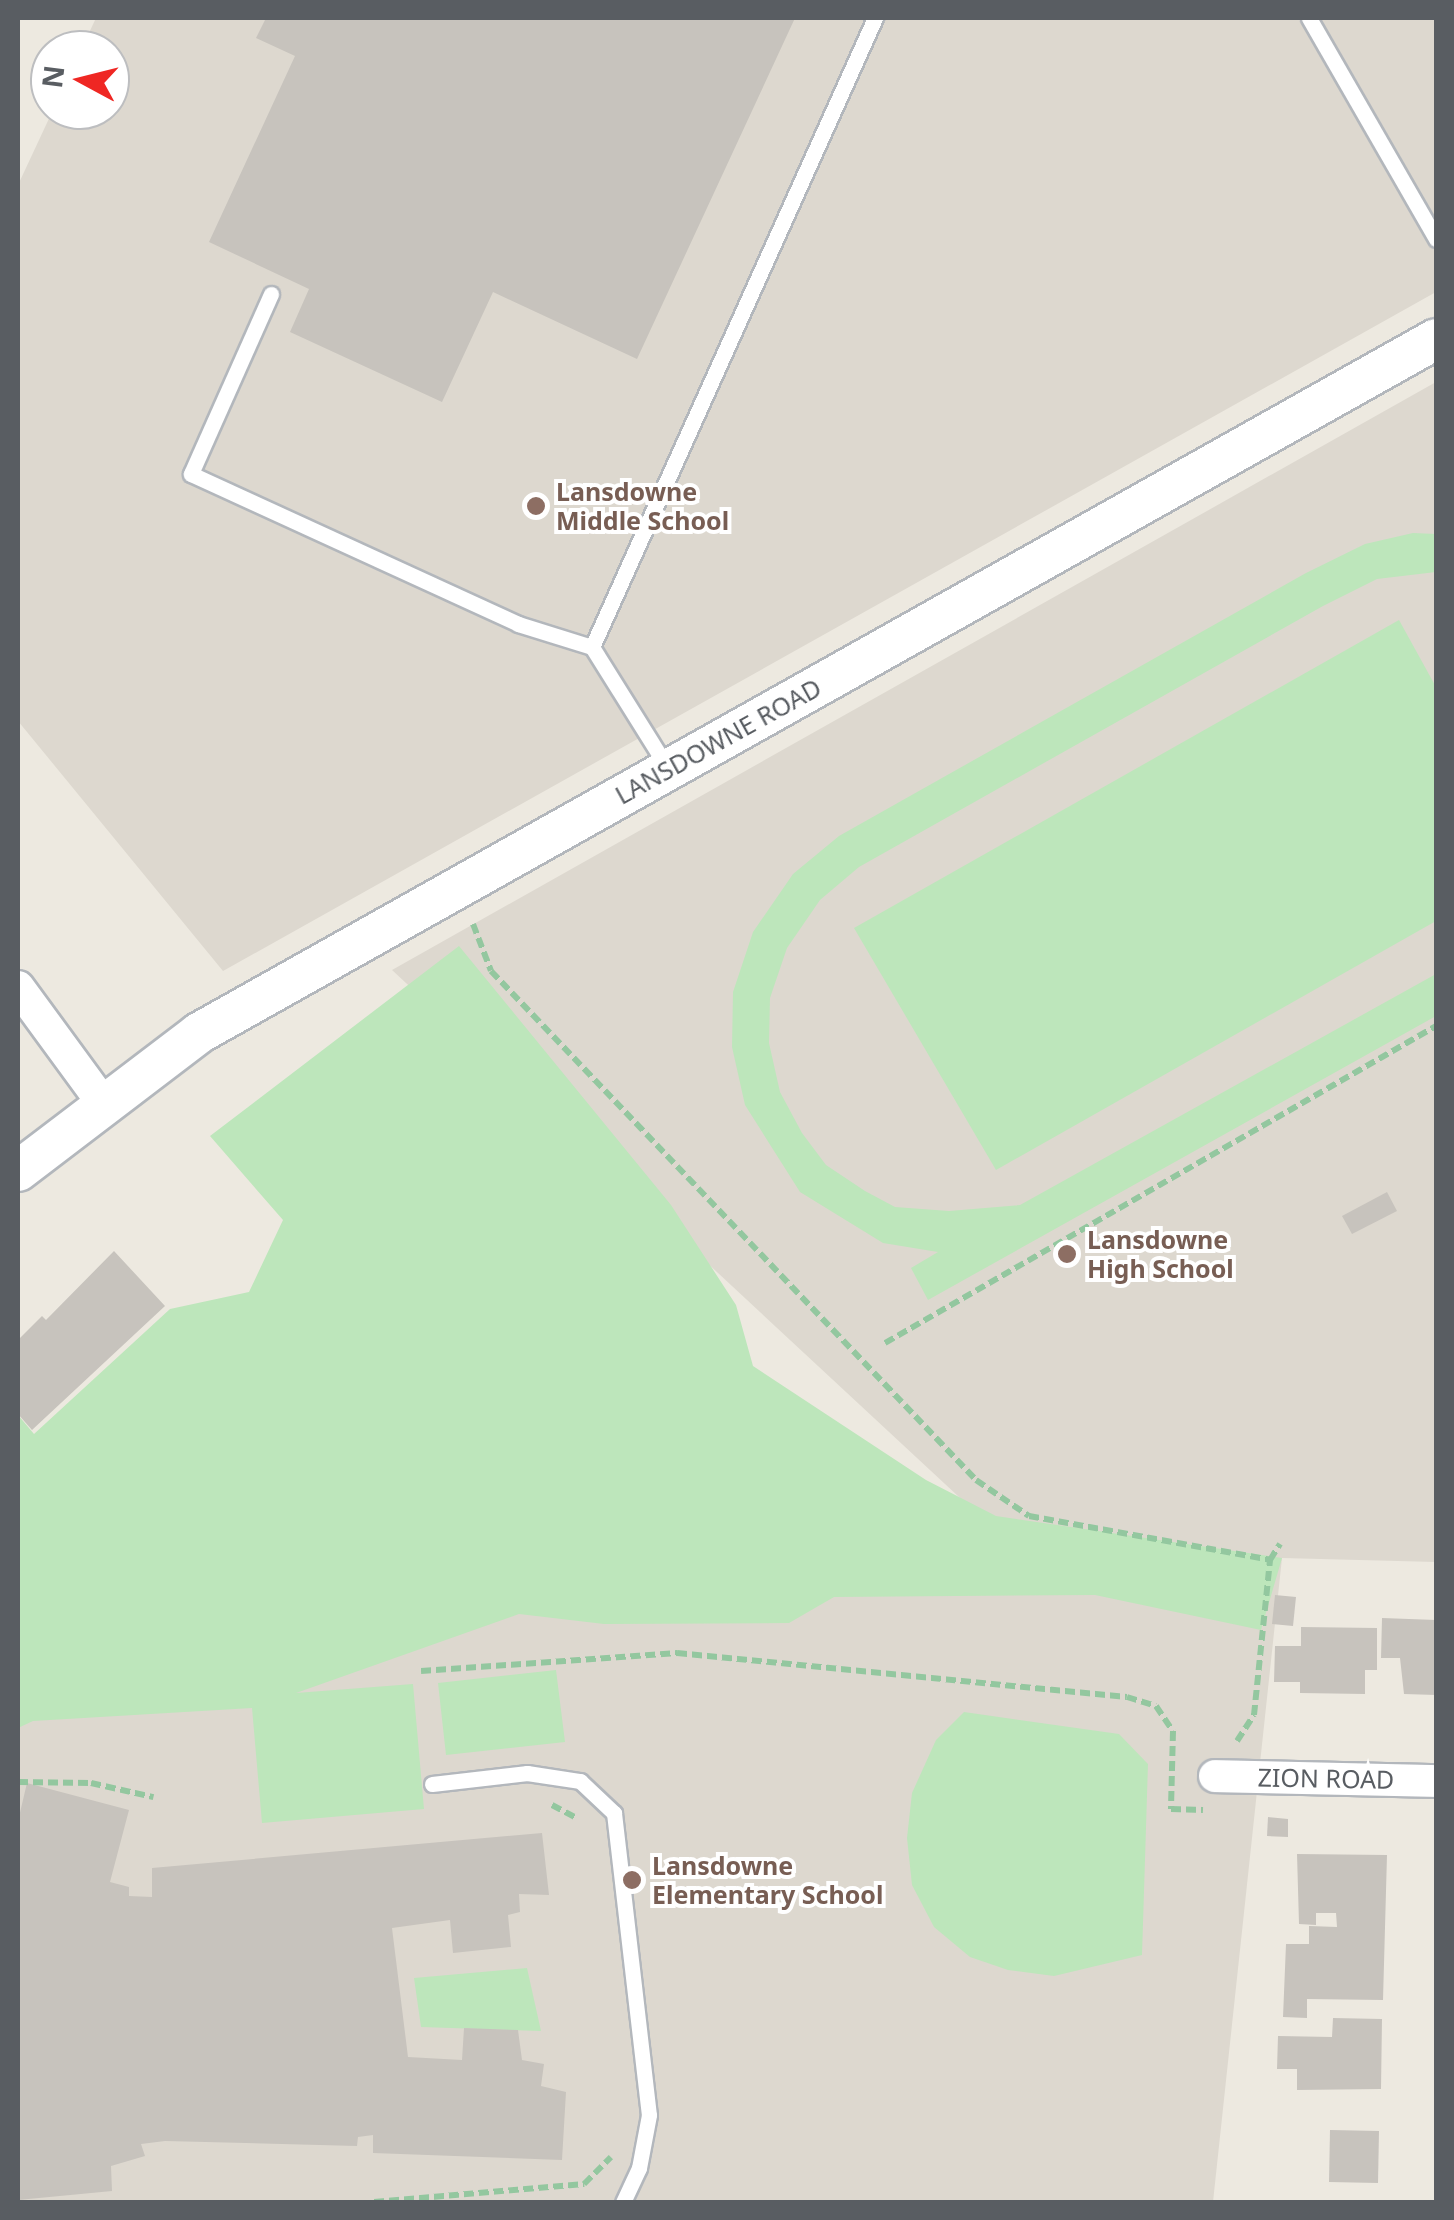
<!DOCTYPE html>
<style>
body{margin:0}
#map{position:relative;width:1454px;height:2220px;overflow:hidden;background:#ede9e0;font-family:"Noto Sans",sans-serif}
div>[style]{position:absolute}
.education>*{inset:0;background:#ddd8cf}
.green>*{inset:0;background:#bde6bb}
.building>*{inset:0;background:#c7c3bd}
.path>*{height:6px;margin-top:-3px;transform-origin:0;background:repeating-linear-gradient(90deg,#93c79f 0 10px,transparent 0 15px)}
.roads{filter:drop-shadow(2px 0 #b3b7bc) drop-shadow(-2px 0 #b3b7bc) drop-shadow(0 2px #b3b7bc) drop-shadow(0 -2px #b3b7bc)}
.service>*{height:15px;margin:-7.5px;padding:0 7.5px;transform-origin:7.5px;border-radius:7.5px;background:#fff}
.minor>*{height:32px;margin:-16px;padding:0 16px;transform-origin:16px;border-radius:16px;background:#fff}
.tertiary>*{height:40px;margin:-20px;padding:0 20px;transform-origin:20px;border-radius:20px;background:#fff}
.dots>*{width:28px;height:28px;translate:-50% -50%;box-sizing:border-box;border:5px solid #fff;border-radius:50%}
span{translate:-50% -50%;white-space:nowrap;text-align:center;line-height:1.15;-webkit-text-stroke:8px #fff;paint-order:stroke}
.education-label{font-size:25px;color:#785e54;font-weight:700}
.left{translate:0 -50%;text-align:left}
.street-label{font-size:25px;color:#595d62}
.frame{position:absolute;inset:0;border:20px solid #595d62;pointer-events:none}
.north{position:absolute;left:30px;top:30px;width:100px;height:100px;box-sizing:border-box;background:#fff;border:2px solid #bdbec0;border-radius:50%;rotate:277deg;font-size:28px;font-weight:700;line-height:40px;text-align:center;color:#595d62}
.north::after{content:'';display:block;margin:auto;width:35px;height:45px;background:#ef2723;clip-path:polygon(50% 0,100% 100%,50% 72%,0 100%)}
</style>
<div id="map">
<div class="education">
<div style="clip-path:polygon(96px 18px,1436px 18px,1436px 292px,223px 971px,18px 721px,18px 185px,53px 110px,110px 110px,110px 50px,81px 50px)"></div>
<div style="clip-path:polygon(1436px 382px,1436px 1562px,1282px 1558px,1213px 2202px,18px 2202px,18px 1469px,1001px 1536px,392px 970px)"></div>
</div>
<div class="green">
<div style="clip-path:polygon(1413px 533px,1436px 534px,1436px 572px,1377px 579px,1323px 606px,859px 867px,820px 900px,787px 948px,770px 998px,769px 1043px,780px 1092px,802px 1133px,826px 1165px,865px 1191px,895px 1207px,949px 1211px,1020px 1205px,1436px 974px,1436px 1016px,928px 1300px,911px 1268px,938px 1252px,883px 1243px,800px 1192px,745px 1105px,732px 1047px,733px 992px,753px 932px,793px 874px,839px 836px,1306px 573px,1365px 544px)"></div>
<div style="clip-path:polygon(1399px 620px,1436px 687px,1436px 921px,996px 1170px,854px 928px)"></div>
<div style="clip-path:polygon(459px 946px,671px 1205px,736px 1305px,753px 1366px,926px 1480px,996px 1516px,1282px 1558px,1261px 1630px,1095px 1595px,834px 1597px,789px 1623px,604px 1624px,519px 1614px,296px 1693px,413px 1684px,424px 1809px,262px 1823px,252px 1708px,33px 1721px,18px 1728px,18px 1415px,34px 1434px,170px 1309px,249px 1292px,283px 1220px,210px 1136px)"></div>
<div style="clip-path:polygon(556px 1670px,565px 1742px,446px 1755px,438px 1683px)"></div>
<div style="clip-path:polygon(964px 1712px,1119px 1734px,1148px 1764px,1142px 1955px,1054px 1976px,1008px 1970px,970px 1957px,934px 1927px,912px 1885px,907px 1838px,912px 1793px,936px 1740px)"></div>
<div style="clip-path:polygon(527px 1968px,541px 2031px,421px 2027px,414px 1978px)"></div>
</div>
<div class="building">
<div style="clip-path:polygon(266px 18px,795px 18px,637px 359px,493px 292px,442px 402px,290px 332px,309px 289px,209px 242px,295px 56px,256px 38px)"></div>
<div style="clip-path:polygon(1387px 1192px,1397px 1211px,1352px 1234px,1342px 1216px)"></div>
<div style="clip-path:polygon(114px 1251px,165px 1306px,32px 1430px,18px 1414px,18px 1340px,42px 1316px,46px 1320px)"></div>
<div style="clip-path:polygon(1275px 1595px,1296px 1597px,1293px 1626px,1272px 1624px)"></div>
<div style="clip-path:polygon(1382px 1618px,1436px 1620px,1436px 1695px,1404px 1694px,1400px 1658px,1381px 1658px)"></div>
<div style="clip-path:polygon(1301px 1627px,1377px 1628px,1377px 1670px,1365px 1670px,1365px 1694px,1300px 1693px,1300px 1682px,1274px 1682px,1275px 1646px,1301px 1646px)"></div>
<div style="clip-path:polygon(27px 1783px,129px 1810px,110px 1882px,129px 1887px,129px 1896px,152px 1897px,152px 1868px,542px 1833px,549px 1895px,519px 1894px,520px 1912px,508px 1915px,511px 1947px,453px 1953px,450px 1920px,392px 1928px,408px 2057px,462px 2060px,464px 2028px,518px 2030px,522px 2060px,544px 2064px,541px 2086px,566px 2092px,562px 2160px,373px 2153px,373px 2135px,358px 2137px,357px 2146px,165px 2141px,141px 2144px,145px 2156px,111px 2166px,112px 2191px,18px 2200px,18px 1821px)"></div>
<div style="clip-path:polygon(1268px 1817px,1288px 1819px,1288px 1837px,1267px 1836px)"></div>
<div style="clip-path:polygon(1297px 1854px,1387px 1855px,1383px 2000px,1307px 1999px,1307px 2018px,1283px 2017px,1286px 1944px,1309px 1944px,1309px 1926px,1337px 1927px,1336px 1913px,1316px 1913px,1316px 1925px,1299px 1924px)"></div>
<div style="clip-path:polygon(1333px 2018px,1382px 2019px,1381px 2089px,1297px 2090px,1297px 2069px,1277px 2069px,1278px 2036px,1332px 2037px)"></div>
<div style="clip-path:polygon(1330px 2130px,1379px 2131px,1378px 2183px,1329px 2182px)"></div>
</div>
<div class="path">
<div style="left:473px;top:924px;width:50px;rotate:69deg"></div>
<div style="left:491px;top:971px;width:703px;rotate:46.38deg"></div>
<div style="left:976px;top:1480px;width:64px;rotate:34.2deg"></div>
<div style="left:1029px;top:1516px;width:245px;rotate:10.3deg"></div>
<div style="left:885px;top:1343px;width:636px;rotate:-29.91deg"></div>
<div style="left:421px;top:1671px;width:257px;rotate:-4deg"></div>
<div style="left:677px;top:1653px;width:452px;rotate:5.6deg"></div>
<div style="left:1127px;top:1697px;width:30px;rotate:17deg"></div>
<div style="left:1156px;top:1706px;width:30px;rotate:56deg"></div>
<div style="left:1173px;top:1731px;width:78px;rotate:91.5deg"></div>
<div style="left:1171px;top:1809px;width:32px;rotate:2deg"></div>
<div style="left:1237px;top:1741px;width:31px;rotate:-57deg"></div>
<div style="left:1254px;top:1715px;width:156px;rotate:-84.1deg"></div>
<div style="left:1270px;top:1560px;width:19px;rotate:-58deg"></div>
<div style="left:18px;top:1782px;width:73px;rotate:0.8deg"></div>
<div style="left:91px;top:1783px;width:64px;rotate:12.7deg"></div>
<div style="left:552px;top:1805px;width:27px;rotate:28deg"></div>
<div style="left:374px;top:2202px;width:211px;rotate:-4.9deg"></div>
<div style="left:584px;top:2184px;width:38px;rotate:-45deg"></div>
</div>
<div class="roads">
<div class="service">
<div style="left:1309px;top:18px;width:255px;rotate:60.1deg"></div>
<div style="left:271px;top:294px;width:197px;rotate:114deg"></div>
<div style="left:191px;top:474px;width:360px;rotate:24.6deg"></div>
<div style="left:518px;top:624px;width:77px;rotate:17.3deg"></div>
<div style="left:667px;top:767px;width:142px;rotate:-122deg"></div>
<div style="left:592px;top:647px;width:690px;rotate:-65.78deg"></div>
<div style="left:432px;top:1784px;width:96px;rotate:-6.6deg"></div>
<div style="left:527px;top:1773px;width:54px;rotate:8.6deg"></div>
<div style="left:580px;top:1781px;width:47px;rotate:43.3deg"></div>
<div style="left:614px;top:1813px;width:304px;rotate:83.4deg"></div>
<div style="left:649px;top:2115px;width:54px;rotate:100.7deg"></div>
<div style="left:639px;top:2168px;width:38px;rotate:115deg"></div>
</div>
<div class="minor">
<div style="left:18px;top:987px;width:144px;rotate:53.8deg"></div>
<div style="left:1215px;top:1776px;width:221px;rotate:1.3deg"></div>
</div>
<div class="tertiary">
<div style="left:18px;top:1171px;width:228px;rotate:-37.3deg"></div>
<div style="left:199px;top:1033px;width:1418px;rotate:-29.29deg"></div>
</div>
</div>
<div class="dots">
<div style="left:536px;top:506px;background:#8d6e63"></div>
<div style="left:1067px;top:1254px;background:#8d6e63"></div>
<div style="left:632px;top:1880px;background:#8d6e63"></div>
</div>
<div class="education-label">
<span class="left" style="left:556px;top:506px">Lansdowne<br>Middle School</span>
<span class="left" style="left:1087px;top:1254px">Lansdowne<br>High School</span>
<span class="left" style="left:652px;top:1880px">Lansdowne<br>Elementary School</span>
</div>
<div class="street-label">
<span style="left:718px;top:741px;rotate:-29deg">LANSDOWNE ROAD</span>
<span style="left:1326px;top:1778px;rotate:1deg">ZION ROAD</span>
</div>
<div class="frame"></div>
<div class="north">N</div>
</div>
